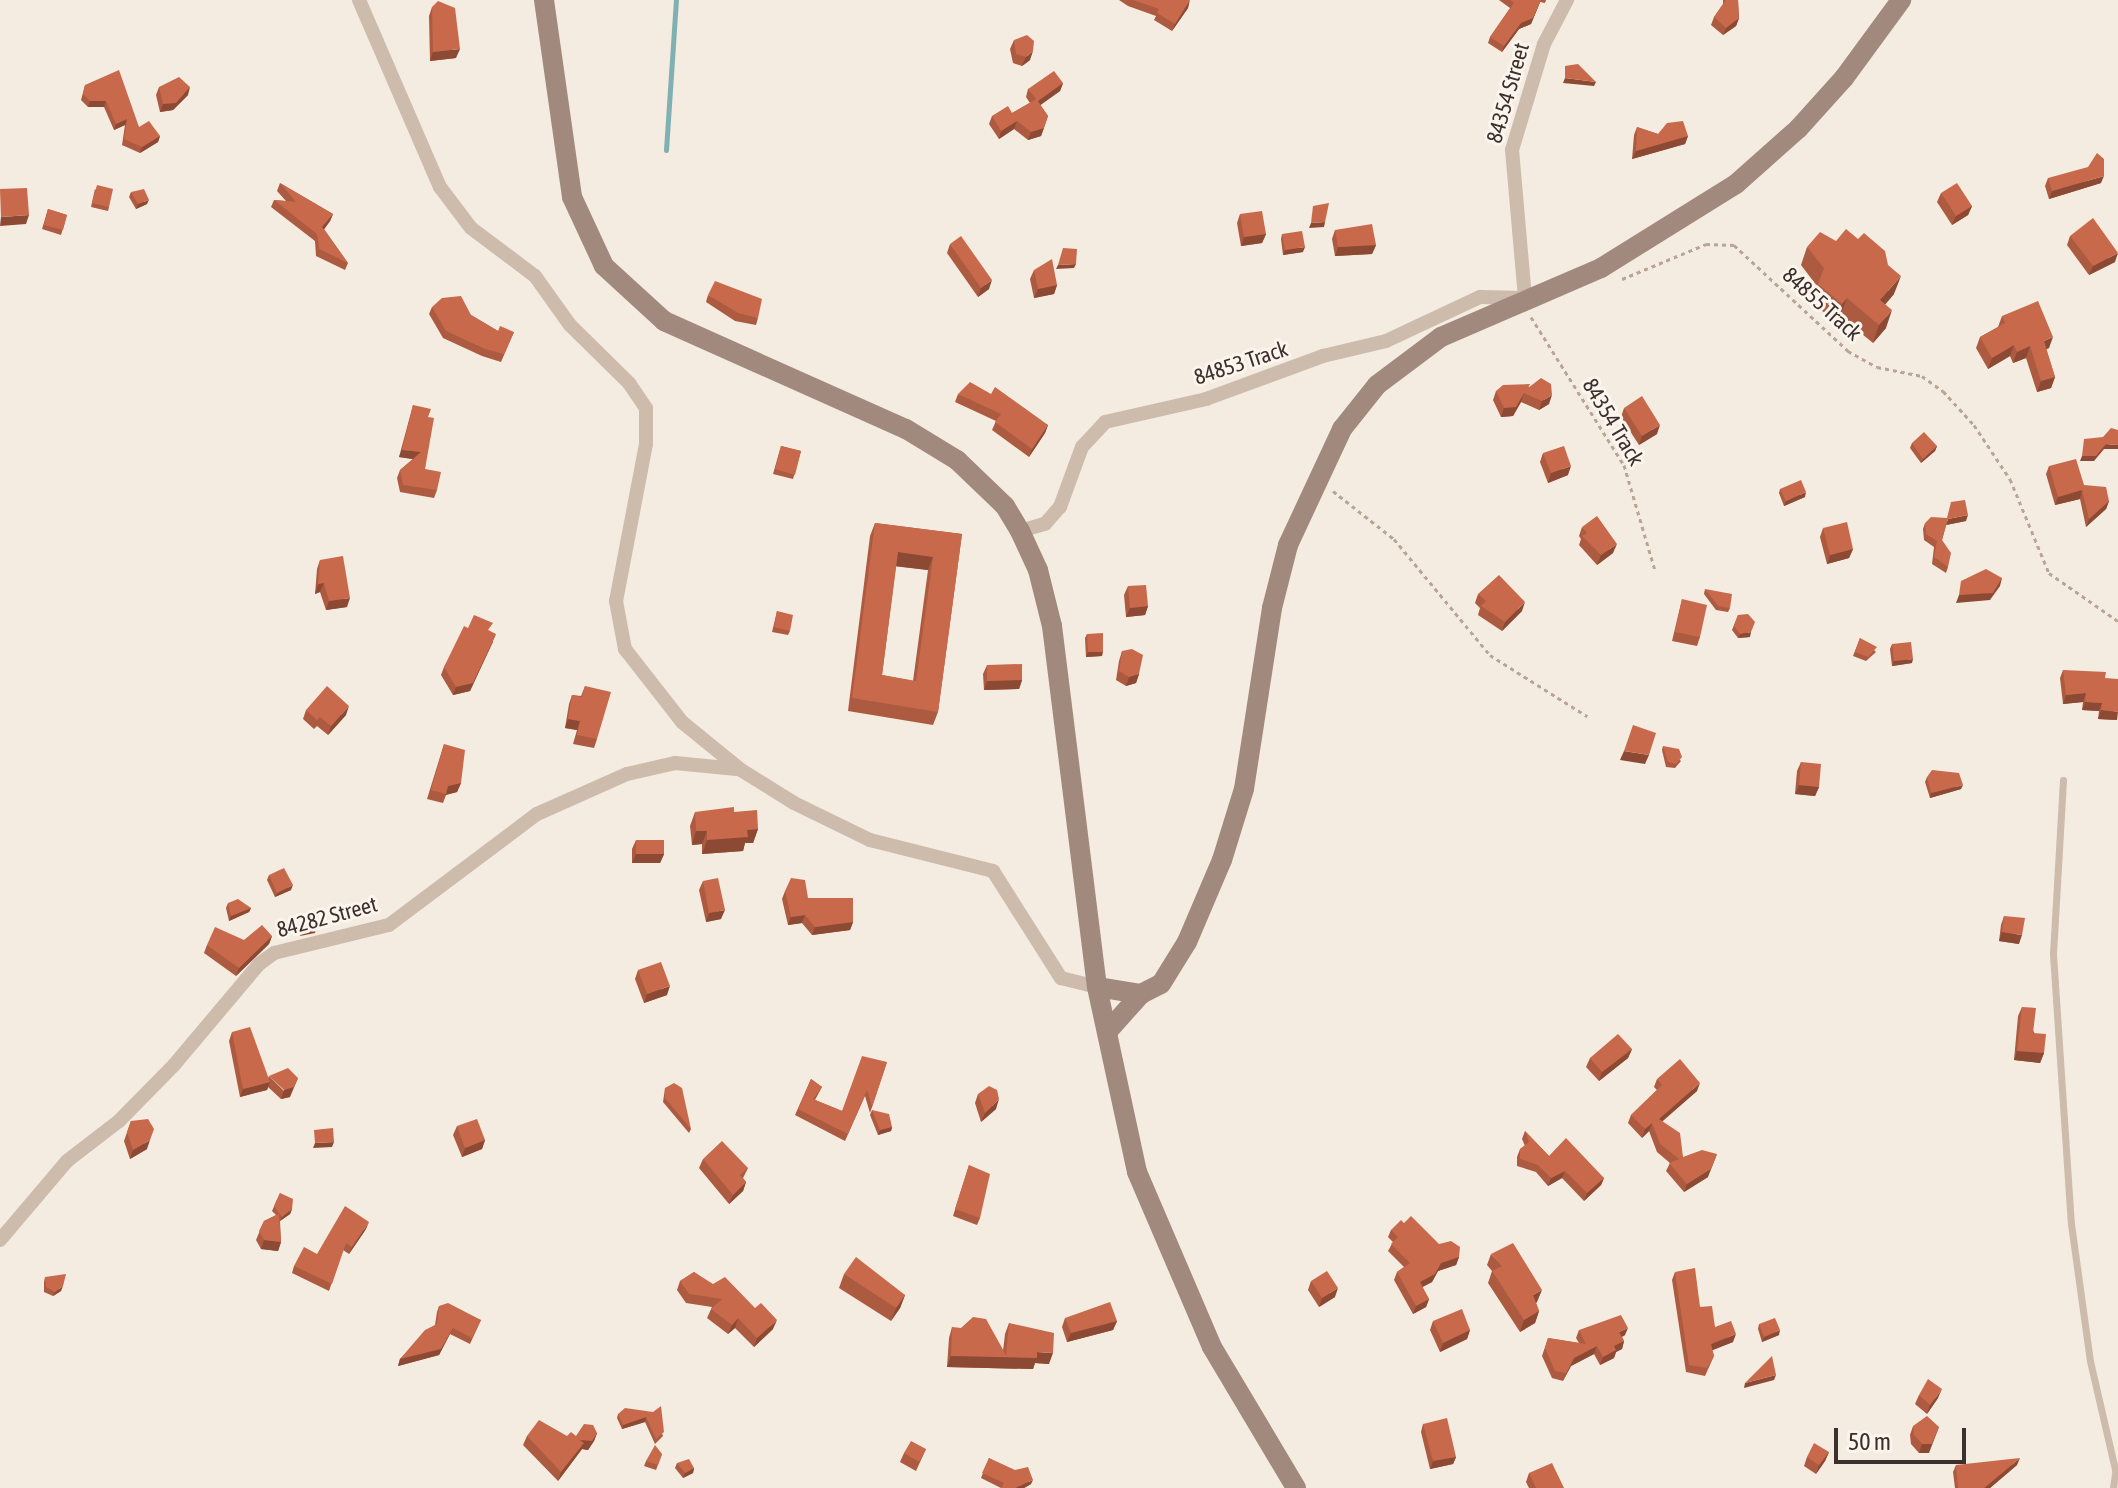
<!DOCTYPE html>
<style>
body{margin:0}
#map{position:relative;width:2118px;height:1488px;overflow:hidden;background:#f4ebe1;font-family:"Asap Condensed",sans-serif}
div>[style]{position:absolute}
.stream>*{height:5px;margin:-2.5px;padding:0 2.5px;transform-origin:2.5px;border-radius:2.5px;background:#7fb0b2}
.path>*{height:3px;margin-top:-1.5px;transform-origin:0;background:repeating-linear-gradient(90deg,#b9a596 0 4px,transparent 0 8px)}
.lane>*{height:7px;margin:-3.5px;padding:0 3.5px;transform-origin:3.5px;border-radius:3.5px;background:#cdbbac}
.street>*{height:14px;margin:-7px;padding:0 7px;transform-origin:7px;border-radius:7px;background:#cdbbac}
.secondary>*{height:20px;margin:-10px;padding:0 10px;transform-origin:10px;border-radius:10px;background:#a18a7d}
.wall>*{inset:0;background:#ac5a40}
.shaded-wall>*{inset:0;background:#8c4a34}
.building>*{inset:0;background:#c8694b}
span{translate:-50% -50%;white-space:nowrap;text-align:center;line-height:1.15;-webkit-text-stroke:6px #fbf5ee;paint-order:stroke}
.street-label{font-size:22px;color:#3b302b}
.scale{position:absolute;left:1834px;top:1428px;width:132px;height:36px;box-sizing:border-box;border:4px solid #3b302b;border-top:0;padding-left:10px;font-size:24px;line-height:28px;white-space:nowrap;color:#3b302b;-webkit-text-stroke:6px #fbf5ee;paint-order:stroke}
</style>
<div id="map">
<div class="stream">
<div style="left:666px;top:150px;width:150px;rotate:-86.2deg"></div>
</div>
<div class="path">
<div style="left:1622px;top:279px;width:91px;rotate:-22.6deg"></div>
<div style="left:1706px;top:244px;width:28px;rotate:2deg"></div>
<div style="left:1734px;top:245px;width:156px;rotate:42.9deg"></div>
<div style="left:1848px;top:351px;width:33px;rotate:29deg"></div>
<div style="left:1877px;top:367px;width:46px;rotate:11.3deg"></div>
<div style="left:1922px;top:376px;width:26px;rotate:36deg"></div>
<div style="left:1943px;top:391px;width:46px;rotate:47.6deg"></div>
<div style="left:1974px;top:425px;width:65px;rotate:56.3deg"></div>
<div style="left:2010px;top:479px;width:102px;rotate:67.5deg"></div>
<div style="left:2049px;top:573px;width:84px;rotate:34.8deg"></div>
<div style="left:1531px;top:317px;width:175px;rotate:57.9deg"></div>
<div style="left:1624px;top:465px;width:109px;rotate:73.6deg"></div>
<div style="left:1333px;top:491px;width:78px;rotate:38.2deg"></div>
<div style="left:1394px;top:539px;width:151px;rotate:50.4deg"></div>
<div style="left:1490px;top:655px;width:115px;rotate:32.2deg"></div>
</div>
<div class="lane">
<div style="left:2063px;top:780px;width:174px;rotate:93.3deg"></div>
<div style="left:2053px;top:954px;width:271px;rotate:86.2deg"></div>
<div style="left:2071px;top:1224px;width:138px;rotate:82.1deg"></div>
<div style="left:2090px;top:1361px;width:111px;rotate:77deg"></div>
<div style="left:2113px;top:1488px;width:21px;rotate:-82deg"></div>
</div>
<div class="street">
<div style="left:359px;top:0;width:204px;rotate:66.6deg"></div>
<div style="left:440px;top:187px;width:51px;rotate:52.9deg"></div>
<div style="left:471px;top:228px;width:80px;rotate:36.9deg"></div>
<div style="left:535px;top:276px;width:60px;rotate:54.5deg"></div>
<div style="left:570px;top:325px;width:83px;rotate:44.5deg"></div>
<div style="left:629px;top:383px;width:30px;rotate:56deg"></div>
<div style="left:646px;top:408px;width:36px;rotate:90deg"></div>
<div style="left:646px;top:444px;width:160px;rotate:100.8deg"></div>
<div style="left:616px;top:601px;width:49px;rotate:79.4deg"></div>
<div style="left:625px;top:649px;width:93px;rotate:52deg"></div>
<div style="left:682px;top:722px;width:76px;rotate:39.1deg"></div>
<div style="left:741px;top:770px;width:62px;rotate:31.9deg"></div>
<div style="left:794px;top:803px;width:85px;rotate:26deg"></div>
<div style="left:870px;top:840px;width:127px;rotate:14.1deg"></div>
<div style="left:993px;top:871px;width:127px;rotate:57.6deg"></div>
<div style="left:1061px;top:978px;width:37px;rotate:14deg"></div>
<div style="left:1020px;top:531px;width:26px;rotate:-16deg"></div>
<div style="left:1045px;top:524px;width:23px;rotate:-49deg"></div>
<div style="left:1060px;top:507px;width:64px;rotate:-69.9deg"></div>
<div style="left:1082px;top:447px;width:34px;rotate:-47deg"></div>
<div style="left:1105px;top:422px;width:104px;rotate:-12.8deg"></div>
<div style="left:1206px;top:399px;width:125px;rotate:-20.2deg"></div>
<div style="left:1323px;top:356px;width:65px;rotate:-13.4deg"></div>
<div style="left:1386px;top:341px;width:104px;rotate:-25.1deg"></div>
<div style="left:1480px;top:297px;width:45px;rotate:1.3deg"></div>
<div style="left:1525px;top:298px;width:149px;rotate:-95deg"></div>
<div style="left:1512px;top:150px;width:111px;rotate:-73.2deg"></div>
<div style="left:1544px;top:44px;width:50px;rotate:-62.4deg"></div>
<div style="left:0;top:1240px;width:104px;rotate:-49.7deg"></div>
<div style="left:67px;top:1161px;width:66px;rotate:-37.6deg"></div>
<div style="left:119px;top:1121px;width:78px;rotate:-45.5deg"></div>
<div style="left:174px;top:1065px;width:132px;rotate:-49.9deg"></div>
<div style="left:259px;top:964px;width:19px;rotate:-36deg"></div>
<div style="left:274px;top:953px;width:118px;rotate:-13.7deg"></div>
<div style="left:389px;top:925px;width:185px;rotate:-36.9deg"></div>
<div style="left:537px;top:814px;width:98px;rotate:-24deg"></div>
<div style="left:627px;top:774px;width:49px;rotate:-12.9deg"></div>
<div style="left:675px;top:763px;width:62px;rotate:5.5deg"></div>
</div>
<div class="secondary">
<div style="left:544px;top:0;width:199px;rotate:81.9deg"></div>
<div style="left:572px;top:197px;width:76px;rotate:65.1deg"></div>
<div style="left:604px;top:266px;width:81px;rotate:42.5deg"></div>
<div style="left:664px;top:321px;width:265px;rotate:24.1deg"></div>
<div style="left:906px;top:429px;width:60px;rotate:31.3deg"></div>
<div style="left:957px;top:460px;width:66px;rotate:43.8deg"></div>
<div style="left:1005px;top:506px;width:29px;rotate:59deg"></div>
<div style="left:1020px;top:531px;width:43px;rotate:65.2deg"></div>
<div style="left:1038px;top:570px;width:58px;rotate:76deg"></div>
<div style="left:1052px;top:626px;width:364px;rotate:82.9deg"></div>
<div style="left:1097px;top:987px;width:189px;rotate:77.8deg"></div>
<div style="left:1137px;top:1172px;width:190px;rotate:66.8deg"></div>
<div style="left:1212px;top:1347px;width:164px;rotate:59.2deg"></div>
<div style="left:1097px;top:987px;width:45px;rotate:9deg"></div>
<div style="left:1141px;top:994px;width:22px;rotate:-27deg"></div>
<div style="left:1161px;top:984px;width:49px;rotate:-58.2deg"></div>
<div style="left:1187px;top:942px;width:89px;rotate:-66.9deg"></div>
<div style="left:1222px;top:860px;width:74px;rotate:-72.8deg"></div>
<div style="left:1244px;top:789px;width:183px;rotate:-81.2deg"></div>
<div style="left:1272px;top:608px;width:65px;rotate:-75.7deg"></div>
<div style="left:1288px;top:545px;width:128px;rotate:-65deg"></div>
<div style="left:1342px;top:429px;width:56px;rotate:-51.5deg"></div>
<div style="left:1377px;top:385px;width:80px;rotate:-36.9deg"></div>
<div style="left:1441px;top:337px;width:174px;rotate:-23.3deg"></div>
<div style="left:1601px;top:268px;width:159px;rotate:-31.9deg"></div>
<div style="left:1736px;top:184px;width:83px;rotate:-41.6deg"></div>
<div style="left:1798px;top:129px;width:69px;rotate:-48deg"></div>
<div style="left:1844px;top:78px;width:97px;rotate:-53.8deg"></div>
<div style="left:1107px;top:1032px;width:51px;rotate:-48.2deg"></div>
</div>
<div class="wall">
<div style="clip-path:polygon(1119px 0,1189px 0,1188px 8px,1172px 31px,1154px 20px,1156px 16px,1128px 6px)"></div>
<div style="clip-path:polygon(1499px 0,1546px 0,1545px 3px,1540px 2px,1531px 24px,1519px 29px,1502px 52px,1488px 43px,1490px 37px,1510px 8px)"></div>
<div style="clip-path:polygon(1723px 0,1738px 0,1739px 18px,1736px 26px,1723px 35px,1711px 25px,1714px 17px,1723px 4px)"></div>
<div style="clip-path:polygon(432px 7px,456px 58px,430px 61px,429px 16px)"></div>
<div style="clip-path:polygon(1014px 40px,1030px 60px,1022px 66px,1013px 63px,1010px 49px)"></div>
<div style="clip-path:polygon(1063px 83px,1060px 91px,1040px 105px,1048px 116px,1041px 136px,1028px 140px,1014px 129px,999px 139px,989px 124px,992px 116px,1012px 113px,1030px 103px,1026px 97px,1028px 89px)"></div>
<div style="clip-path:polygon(85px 85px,139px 127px,160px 136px,158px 142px,140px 153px,122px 145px,125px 125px,114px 130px,104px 107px,88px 107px,81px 100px)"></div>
<div style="clip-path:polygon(159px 87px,188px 95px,173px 110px,160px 112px,156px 95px)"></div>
<div style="clip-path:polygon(1637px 127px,1658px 134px,1688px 136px,1685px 144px,1632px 159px,1634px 135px)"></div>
<div style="clip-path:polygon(2048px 178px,2101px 183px,2049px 199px,2045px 186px)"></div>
<div style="clip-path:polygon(280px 183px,333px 214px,330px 221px,324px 229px,348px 263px,345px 270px,316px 256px,315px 241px,271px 207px,274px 200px,286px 201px,277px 191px)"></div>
<div style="clip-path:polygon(95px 189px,109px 207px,108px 211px,91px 207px)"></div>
<div style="clip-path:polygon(131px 192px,147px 204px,136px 209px,129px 197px)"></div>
<div style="clip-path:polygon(1941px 193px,1972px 206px,1968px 215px,1952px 225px,1937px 202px)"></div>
<div style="clip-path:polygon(48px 209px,67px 215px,61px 235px,42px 229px)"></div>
<div style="clip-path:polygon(1240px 214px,1266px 234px,1262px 243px,1241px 246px,1237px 223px)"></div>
<div style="clip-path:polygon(1335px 230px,1376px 245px,1372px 254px,1335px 256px,1332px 239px)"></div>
<div style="clip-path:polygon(1282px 234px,1303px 252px,1283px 255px,1281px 239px)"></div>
<div style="clip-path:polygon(2070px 236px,2115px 262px,2089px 275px,2067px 245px)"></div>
<div style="clip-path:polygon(950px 244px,989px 289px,978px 297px,947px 253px)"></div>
<div style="clip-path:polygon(1807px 247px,1894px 294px,1885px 304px,1886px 328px,1873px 343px,1840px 316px,1835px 322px,1812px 302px,1817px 286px,1801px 265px)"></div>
<div style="clip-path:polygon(1034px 270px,1057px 285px,1054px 294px,1034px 298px,1030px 279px)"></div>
<div style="clip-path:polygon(708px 295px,758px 318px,756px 325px,735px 321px,706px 302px)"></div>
<div style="clip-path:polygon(432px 307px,471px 315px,498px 331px,514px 332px,501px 362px,482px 356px,443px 338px,429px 314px)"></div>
<div style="clip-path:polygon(2002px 316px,2049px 348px,2046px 349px,2055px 377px,2051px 388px,2037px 392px,2026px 358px,2013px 363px,2010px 356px,1988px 369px,1976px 348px,1980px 337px,1998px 327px)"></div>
<div style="clip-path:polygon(1529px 387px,1549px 404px,1539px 410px,1521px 402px,1513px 416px,1501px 417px,1493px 400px,1496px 391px)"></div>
<div style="clip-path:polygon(958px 394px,1048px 425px,1045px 433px,1029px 457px,992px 430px,996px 421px,955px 402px)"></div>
<div style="clip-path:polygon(413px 405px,428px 417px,425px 469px,437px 490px,434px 498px,400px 492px,397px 478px,400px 470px,413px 459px,399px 457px)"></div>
<div style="clip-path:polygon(1624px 408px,1657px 434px,1639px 445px,1621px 417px)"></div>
<div style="clip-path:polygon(1912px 443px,1937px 446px,1935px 451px,1921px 463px,1910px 448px)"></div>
<div style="clip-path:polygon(781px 446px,801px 451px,793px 479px,773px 474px)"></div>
<div style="clip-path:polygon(1543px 453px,1568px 475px,1548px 483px,1540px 462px)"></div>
<div style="clip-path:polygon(2049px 466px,2109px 501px,2106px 509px,2086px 527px,2080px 499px,2055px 505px,2046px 474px)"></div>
<div style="clip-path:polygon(1780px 489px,1805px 497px,1784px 506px,1779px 493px)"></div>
<div style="clip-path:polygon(1966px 521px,1946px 525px,1942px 540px,1948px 567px,1946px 573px,1932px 564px,1934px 547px,1924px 540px,1923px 529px,1925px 523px)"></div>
<div style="clip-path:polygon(evenodd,875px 523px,962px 534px,938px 712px,933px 725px,848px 711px,870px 536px,875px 523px,896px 566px,928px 570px,913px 681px,882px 675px,896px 566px)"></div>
<div style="clip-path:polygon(1582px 527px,1613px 553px,1597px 565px,1579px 545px,1581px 539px,1579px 536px)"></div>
<div style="clip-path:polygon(1823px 528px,1853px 549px,1849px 558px,1827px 564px,1820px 537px)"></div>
<div style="clip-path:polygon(320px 560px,347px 607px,326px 610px,320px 592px,315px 594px,317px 569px)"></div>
<div style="clip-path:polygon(1128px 586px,1148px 606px,1145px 615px,1126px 617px,1124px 595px)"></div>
<div style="clip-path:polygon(1705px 589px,1730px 608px,1728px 612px,1716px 610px,1704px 594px)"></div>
<div style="clip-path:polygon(1478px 594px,1522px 611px,1502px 631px,1478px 615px,1480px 608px,1475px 603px)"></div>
<div style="clip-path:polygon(1682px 599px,1700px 637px,1697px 646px,1672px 641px)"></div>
<div style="clip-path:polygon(777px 611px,790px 631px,788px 635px,772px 632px)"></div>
<div style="clip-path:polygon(1738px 615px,1750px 637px,1738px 638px,1732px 630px)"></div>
<div style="clip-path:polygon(468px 628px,490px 631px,493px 642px,470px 691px,453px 695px,441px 675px,444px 667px)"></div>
<div style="clip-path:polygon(1087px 634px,1102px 656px,1086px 657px,1085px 638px)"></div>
<div style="clip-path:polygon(1860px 638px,1876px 652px,1866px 661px,1853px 656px)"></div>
<div style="clip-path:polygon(1892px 644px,1912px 663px,1892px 666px,1890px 649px)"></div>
<div style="clip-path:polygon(1122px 651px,1139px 674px,1136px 683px,1126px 686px,1116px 680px,1119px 661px)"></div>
<div style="clip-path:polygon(987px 665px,1022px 680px,1019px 689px,984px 690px,983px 674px)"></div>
<div style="clip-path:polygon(2063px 670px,2105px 678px,2117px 720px,2098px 719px,2099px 711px,2082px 710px,2083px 702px,2063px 704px,2060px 678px)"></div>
<div style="clip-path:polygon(585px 686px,597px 739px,594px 748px,573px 744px,577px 730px,565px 728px,569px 704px,572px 695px,581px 696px)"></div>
<div style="clip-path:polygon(306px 710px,346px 715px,328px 735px,317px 726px,314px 729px,303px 719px)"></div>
<div style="clip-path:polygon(444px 744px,461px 783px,457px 792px,446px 795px,443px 803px,427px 799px)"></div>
<div style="clip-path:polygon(1663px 746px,1681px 761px,1675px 768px,1666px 767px,1662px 750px)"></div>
<div style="clip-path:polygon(1801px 762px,1819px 787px,1815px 796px,1795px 794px,1797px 771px)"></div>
<div style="clip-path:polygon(1927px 777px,1961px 789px,1930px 798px,1925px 782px)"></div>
<div style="clip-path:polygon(695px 812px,734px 812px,758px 829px,753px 843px,745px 843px,743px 851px,702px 854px,702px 844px,692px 845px,690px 826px)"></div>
<div style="clip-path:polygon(636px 840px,664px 854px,660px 863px,632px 863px,632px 849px)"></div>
<div style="clip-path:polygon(269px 875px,291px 890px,275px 897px,267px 880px)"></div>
<div style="clip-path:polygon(703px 881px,721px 919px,706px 922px,699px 890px)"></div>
<div style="clip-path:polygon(785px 891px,808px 898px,853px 922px,850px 930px,812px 935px,802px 923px,788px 925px,782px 899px)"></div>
<div style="clip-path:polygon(228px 903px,251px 908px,249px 912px,229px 921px,226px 908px)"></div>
<div style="clip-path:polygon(2004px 916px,2019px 944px,1999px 941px,2001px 925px)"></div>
<div style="clip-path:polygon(272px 936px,269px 944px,236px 976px,204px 953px,207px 945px)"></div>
<div style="clip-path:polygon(638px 970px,667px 995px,644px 1003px,635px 979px)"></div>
<div style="clip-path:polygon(2022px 1007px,2044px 1053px,2040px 1063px,2014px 1060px,2018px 1016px)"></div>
<div style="clip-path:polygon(232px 1032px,268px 1078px,269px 1076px,290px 1097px,281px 1099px,268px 1087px,267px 1090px,240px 1097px,229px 1041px)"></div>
<div style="clip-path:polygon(1632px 1049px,1628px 1058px,1599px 1081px,1586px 1067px,1590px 1058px)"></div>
<div style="clip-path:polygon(887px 1062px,870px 1113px,865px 1096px,845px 1141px,795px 1115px,811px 1079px,822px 1087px,815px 1100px,842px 1111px)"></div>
<div style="clip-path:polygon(1657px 1079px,1697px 1091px,1662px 1121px,1683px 1157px,1708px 1177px,1684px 1192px,1666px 1171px,1670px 1163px,1657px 1152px,1649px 1131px,1642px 1138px,1628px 1123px,1631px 1115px,1657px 1090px,1654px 1087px)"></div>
<div style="clip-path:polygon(665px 1088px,691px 1129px,689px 1133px,663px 1102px)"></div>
<div style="clip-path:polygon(978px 1094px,996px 1109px,981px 1122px,975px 1103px)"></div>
<div style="clip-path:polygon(872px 1110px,892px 1127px,891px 1131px,878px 1135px,870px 1115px)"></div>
<div style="clip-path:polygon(131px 1121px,147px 1149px,130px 1159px,124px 1141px)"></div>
<div style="clip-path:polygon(457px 1126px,485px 1140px,482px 1149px,462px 1157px,453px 1135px)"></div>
<div style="clip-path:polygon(1525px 1131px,1549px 1156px,1604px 1178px,1601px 1185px,1584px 1201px,1562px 1178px,1548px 1186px,1536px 1172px,1517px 1166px,1517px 1157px,1520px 1149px,1525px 1146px,1522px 1139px)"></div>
<div style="clip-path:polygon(703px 1159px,748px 1168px,743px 1178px,746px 1182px,743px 1191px,729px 1204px,699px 1168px)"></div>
<div style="clip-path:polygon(969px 1165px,980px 1218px,977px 1225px,953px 1216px)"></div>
<div style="clip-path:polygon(280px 1193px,292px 1209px,290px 1214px,280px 1221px,281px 1242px,278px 1251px,261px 1249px,256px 1240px,264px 1221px,276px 1215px,272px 1211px)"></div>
<div style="clip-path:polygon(1404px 1223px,1459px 1257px,1456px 1265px,1438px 1271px,1432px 1282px,1422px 1287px,1429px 1299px,1426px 1307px,1413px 1314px,1394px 1280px,1397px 1272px,1404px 1267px,1388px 1251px,1393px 1242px,1388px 1237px,1391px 1230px)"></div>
<div style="clip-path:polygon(366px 1229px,349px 1254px,343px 1250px,329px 1291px,292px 1273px,294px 1266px)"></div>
<div style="clip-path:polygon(1491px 1254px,1537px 1302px,1536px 1303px,1539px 1311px,1535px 1323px,1520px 1332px,1488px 1283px,1492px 1271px,1487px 1265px)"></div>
<div style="clip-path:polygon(694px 1272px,773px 1329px,754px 1347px,735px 1328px,728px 1334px,707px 1318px,712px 1307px,686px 1303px,677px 1290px,680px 1281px)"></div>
<div style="clip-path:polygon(1675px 1272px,1715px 1327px,1733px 1342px,1712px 1350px,1714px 1356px,1705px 1376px,1686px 1372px,1672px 1280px)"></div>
<div style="clip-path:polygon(844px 1274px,905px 1295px,900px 1308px,891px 1321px,839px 1288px)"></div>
<div style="clip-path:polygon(45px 1277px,61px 1291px,53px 1296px,44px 1292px,44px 1282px)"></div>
<div style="clip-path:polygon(1311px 1281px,1335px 1297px,1319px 1307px,1308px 1290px)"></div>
<div style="clip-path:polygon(439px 1306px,481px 1320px,470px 1344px,450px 1334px,439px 1355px,398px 1366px,400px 1359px,435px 1325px,437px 1312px)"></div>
<div style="clip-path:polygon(1065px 1318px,1117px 1321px,1113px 1330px,1067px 1342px,1062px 1327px)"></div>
<div style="clip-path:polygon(1433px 1321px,1470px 1330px,1467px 1339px,1440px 1352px,1430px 1330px)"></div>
<div style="clip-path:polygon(1009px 1323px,1049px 1364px,1035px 1363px,1033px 1369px,947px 1367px,949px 1338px,952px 1327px,1003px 1351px,1005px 1334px)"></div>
<div style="clip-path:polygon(1759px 1324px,1779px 1335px,1762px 1342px,1758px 1329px)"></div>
<div style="clip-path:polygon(1579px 1330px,1625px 1335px,1622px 1337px,1624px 1341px,1622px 1349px,1616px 1352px,1614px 1358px,1600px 1365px,1594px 1354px,1571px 1366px,1563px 1381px,1552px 1378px,1542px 1356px,1548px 1338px,1579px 1343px,1576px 1338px)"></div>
<div style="clip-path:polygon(1919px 1395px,1938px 1398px,1927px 1414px,1915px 1404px)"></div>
<div style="clip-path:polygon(653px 1412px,663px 1436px,655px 1444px,645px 1422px,622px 1429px,617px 1418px,618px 1414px)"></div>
<div style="clip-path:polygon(1423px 1424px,1456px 1457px,1453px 1464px,1430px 1469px,1421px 1432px)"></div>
<div style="clip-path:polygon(1913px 1426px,1929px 1453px,1919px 1453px,1911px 1444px,1910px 1435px)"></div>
<div style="clip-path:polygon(597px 1433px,594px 1441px,588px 1450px,582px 1449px,558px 1481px,523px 1445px,527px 1436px,576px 1436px)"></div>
<div style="clip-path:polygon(926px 1449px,916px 1471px,900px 1462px,904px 1453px)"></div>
<div style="clip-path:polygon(1829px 1452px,1825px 1461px,1816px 1474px,1804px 1466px,1807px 1457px)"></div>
<div style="clip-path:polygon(662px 1454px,656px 1470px,644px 1466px,646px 1461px)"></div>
<div style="clip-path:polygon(989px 1458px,1031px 1484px,1024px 1488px,1001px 1488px,981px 1478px)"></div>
<div style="clip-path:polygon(677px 1463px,694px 1468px,693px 1473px,683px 1478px,675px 1468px)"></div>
<div style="clip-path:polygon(1956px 1465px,2017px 1465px,1990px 1488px,1955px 1488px,1953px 1472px)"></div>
<div style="clip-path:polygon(1529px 1473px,1564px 1488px,1529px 1488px,1526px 1482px)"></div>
</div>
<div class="shaded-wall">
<div style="clip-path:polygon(1190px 0,1188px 8px,1172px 31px,1175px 24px)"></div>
<div style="clip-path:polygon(1541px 0,1531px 24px,1519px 29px,1502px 52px,1504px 46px,1521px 23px)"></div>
<div style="clip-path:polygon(1739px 18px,1736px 26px,1723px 35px,1726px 28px)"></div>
<div style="clip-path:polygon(460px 49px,456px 58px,430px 61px,433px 52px)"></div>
<div style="clip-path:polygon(1033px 51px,1030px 60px,1022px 66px,1026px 57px)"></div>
<div style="clip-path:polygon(1565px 78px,1596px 82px,1594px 86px,1563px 83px)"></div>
<div style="clip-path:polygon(1063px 83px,1060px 91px,1035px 109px,1038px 101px)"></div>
<div style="clip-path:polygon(190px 87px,188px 95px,173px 110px,160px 112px,163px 104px)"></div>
<div style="clip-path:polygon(90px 101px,106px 101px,104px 107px,88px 107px)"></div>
<div style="clip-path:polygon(127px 119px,125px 125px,114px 130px,116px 124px)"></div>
<div style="clip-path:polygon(1017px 121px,1014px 129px,999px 139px,1001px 131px)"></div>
<div style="clip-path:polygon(1044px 128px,1041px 136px,1028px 140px,1031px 132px)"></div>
<div style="clip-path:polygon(160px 136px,158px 142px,140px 153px,142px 147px)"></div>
<div style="clip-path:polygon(1688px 136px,1685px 144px,1632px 159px,1636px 151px)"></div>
<div style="clip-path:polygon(2104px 176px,2101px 183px,2049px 199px,2052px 191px)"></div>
<div style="clip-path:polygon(149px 200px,147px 204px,136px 209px,138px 204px)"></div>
<div style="clip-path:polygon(1972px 206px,1968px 215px,1952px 225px,1956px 216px)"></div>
<div style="clip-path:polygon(333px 214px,330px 221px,320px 235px,322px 227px)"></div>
<div style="clip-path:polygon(29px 215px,26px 224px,0 226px,1px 217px)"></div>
<div style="clip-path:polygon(1325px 222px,1324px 227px,1309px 228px,1311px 223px)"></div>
<div style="clip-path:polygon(1266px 234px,1262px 243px,1241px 246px,1244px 237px)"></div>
<div style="clip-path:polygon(1376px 245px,1372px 254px,1335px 256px,1338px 247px)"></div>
<div style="clip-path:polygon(1305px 247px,1303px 252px,1283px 255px,1285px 250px)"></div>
<div style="clip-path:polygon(2118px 253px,2115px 262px,2089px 275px,2093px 266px)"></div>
<div style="clip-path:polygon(1076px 264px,1074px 268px,1056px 269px,1058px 265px)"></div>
<div style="clip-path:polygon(1901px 276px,1894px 294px,1874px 318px,1880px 300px)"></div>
<div style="clip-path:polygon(992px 280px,989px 289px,978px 297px,981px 288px)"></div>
<div style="clip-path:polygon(1057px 285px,1054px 294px,1034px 298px,1038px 289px)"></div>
<div style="clip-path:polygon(1847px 298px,1840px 316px,1835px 322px,1842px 304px)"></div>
<div style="clip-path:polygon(1892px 310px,1886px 328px,1873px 343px,1879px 325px)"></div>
<div style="clip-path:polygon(2053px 337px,2049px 348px,2040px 352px,2044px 341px)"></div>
<div style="clip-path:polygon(2014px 345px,2010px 356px,1988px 369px,1992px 358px)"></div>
<div style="clip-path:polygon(2030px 346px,2026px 358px,2013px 363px,2017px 352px)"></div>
<div style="clip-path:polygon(2055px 377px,2051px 388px,2037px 392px,2041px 381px)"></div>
<div style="clip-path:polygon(1524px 393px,1521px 402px,1513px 416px,1501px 417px,1504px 408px)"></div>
<div style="clip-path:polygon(1552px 395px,1549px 404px,1539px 410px,1542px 401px)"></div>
<div style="clip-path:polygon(1048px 425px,1045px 433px,1029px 457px,1032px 449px)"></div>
<div style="clip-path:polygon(1660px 425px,1657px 434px,1639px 445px,1642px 436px)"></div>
<div style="clip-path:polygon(2106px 444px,2118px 445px,2118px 449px,2104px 449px,2094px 461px,2080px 461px,2082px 456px)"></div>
<div style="clip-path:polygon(1937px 446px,1935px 451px,1921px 463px,1923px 459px)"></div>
<div style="clip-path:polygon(402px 450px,421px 452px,419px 460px,399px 457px)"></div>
<div style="clip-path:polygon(1571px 466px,1568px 475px,1548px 483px,1551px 473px)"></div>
<div style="clip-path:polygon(2082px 490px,2080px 499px,2055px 505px,2058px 497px)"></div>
<div style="clip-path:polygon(1806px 492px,1805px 497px,1784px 506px,1786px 501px)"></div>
<div style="clip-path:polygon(2109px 501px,2106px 509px,2086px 527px,2089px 519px)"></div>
<div style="clip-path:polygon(1968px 515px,1966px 521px,1946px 525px,1948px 519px)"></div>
<div style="clip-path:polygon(1617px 544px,1613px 553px,1597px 565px,1601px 555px)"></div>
<div style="clip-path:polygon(1853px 549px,1849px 558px,1827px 564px,1830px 555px)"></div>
<div style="clip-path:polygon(898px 552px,933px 557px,928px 570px,893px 566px)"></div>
<div style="clip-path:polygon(2002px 578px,2000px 586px,1990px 600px,1956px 603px,1959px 595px)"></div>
<div style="clip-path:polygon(324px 583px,320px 592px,315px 594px,318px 584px)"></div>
<div style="clip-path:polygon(350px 598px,347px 607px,326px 610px,329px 601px)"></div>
<div style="clip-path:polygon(1525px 602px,1522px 611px,1502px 631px,1505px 622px)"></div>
<div style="clip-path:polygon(1148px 606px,1145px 615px,1126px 617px,1130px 608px)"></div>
<div style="clip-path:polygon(1751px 632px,1750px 637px,1738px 638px,1740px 634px)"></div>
<div style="clip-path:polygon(496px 634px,470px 691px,453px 695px,456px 687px)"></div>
<div style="clip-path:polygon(1088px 652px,1103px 652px,1102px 656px,1086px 657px)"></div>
<div style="clip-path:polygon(1913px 659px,1912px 663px,1892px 666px,1894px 661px)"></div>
<div style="clip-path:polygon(1139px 674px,1136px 683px,1126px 686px,1129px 677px)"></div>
<div style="clip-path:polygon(1022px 680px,1019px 689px,984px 690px,987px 681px)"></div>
<div style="clip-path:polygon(2086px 693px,2083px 702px,2063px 704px,2066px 695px)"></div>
<div style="clip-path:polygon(2085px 702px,2102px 703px,2099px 711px,2082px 710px)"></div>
<div style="clip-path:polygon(349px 706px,346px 715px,328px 735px,331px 726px)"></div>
<div style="clip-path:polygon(2101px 710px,2118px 712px,2117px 720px,2098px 719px)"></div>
<div style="clip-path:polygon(568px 719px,580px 721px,577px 730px,565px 728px)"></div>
<div style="clip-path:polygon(1624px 751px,1649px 755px,1645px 764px,1620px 760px)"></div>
<div style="clip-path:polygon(461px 783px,457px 792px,445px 795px,448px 786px)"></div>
<div style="clip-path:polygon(1799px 785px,1819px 787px,1815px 796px,1795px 794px)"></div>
<div style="clip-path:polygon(1963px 785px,1961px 789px,1930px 798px,1931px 793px)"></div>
<div style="clip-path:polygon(758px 829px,753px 843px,745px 843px,743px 851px,702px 854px,707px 840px,747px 830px)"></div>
<div style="clip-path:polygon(696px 831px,707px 831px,702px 844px,692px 845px)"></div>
<div style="clip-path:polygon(636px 854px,664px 854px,660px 863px,632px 863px)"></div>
<div style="clip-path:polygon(293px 885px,291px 890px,275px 897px,277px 893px)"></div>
<div style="clip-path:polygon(251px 908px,249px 912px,229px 921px,231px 916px)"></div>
<div style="clip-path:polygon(725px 910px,721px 919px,706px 922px,709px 913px)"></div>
<div style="clip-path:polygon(805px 915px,802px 923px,788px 925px,791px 917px)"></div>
<div style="clip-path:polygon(853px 922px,850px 930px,812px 935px,815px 927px)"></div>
<div style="clip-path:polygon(316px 928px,315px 933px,300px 936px,302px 932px)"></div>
<div style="clip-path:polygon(2002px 932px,2022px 935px,2019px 944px,1999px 941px)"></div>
<div style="clip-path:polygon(272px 936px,269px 944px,236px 976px,239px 968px)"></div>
<div style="clip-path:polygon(670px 986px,667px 995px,644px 1003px,647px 994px)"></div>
<div style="clip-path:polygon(1632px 1049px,1628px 1058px,1599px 1081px,1602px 1072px)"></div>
<div style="clip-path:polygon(2017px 1051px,2044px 1053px,2040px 1063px,2014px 1060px)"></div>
<div style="clip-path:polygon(298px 1078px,290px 1097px,281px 1099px,284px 1090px)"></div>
<div style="clip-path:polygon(270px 1082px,267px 1090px,240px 1097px,243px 1089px)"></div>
<div style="clip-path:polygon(1700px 1083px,1697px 1091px,1656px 1127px,1659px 1119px)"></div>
<div style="clip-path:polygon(999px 1099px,996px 1109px,981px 1122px,985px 1113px)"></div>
<div style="clip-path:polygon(1652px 1123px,1649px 1131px,1642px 1138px,1645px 1129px)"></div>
<div style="clip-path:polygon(892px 1127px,891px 1131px,878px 1135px,880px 1130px)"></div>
<div style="clip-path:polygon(150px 1140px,147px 1149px,130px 1159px,133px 1150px)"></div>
<div style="clip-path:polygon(485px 1140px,482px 1149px,462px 1157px,465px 1148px)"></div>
<div style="clip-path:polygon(334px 1142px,332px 1147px,313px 1148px,315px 1143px)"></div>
<div style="clip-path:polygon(1717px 1154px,1708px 1177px,1684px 1192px,1687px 1184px)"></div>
<div style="clip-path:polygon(1565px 1171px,1562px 1178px,1548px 1186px,1551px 1178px)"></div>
<div style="clip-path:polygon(1604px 1178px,1601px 1185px,1584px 1201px,1587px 1193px)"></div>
<div style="clip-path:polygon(746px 1182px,743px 1191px,729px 1204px,733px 1195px)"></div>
<div style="clip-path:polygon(292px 1209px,290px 1214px,280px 1221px,282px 1217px)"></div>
<div style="clip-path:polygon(369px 1222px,366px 1229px,349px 1254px,352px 1247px)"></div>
<div style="clip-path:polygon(264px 1240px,281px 1242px,278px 1251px,261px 1249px)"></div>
<div style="clip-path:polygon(1459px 1257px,1456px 1265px,1438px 1271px,1432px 1282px,1417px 1290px,1420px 1282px,1441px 1263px)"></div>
<div style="clip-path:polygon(63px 1286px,61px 1291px,53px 1296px,55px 1292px)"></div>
<div style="clip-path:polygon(1338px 1288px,1335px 1297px,1319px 1307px,1322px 1298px)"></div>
<div style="clip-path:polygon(1542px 1290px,1537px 1302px,1529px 1307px,1533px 1295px)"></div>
<div style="clip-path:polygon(905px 1295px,900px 1308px,891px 1321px,896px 1308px)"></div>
<div style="clip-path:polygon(1429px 1299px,1426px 1307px,1413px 1314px,1416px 1306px)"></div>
<div style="clip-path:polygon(1539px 1311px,1535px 1323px,1520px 1332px,1524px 1320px)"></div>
<div style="clip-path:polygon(738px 1318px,735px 1328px,728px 1334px,732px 1325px)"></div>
<div style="clip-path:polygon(777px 1320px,773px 1329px,754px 1347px,757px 1338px)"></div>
<div style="clip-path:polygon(1117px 1321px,1113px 1330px,1067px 1342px,1071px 1333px)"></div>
<div style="clip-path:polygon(453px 1328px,439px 1355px,398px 1366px,400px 1359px)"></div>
<div style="clip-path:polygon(1628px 1328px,1625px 1335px,1617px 1339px,1619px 1332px)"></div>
<div style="clip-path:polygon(1470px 1330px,1467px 1339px,1440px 1352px,1443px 1343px)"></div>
<div style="clip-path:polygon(1780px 1330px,1779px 1335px,1762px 1342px,1764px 1337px)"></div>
<div style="clip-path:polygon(1736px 1334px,1733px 1342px,1708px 1352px,1711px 1344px)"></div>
<div style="clip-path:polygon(1624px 1341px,1622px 1349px,1616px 1352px,1614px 1358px,1600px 1365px,1603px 1357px,1614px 1346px)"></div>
<div style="clip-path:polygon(1597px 1346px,1594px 1354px,1571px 1366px,1563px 1381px,1574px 1358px)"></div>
<div style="clip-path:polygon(1037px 1352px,1053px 1353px,1049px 1364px,1035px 1363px,1033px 1369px,947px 1367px,951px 1356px)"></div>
<div style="clip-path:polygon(1776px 1375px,1774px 1380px,1744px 1388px,1745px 1383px)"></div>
<div style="clip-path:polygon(1942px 1389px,1938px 1398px,1927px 1414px,1930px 1405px)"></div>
<div style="clip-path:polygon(646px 1417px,645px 1422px,622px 1429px,623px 1425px)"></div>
<div style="clip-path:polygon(1939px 1427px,1929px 1453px,1919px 1453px,1922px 1444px)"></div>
<div style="clip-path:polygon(597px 1433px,594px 1441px,588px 1450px,582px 1449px,558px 1481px,561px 1472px,580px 1440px)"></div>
<div style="clip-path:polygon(1829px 1452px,1825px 1461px,1816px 1474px,1819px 1465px)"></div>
<div style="clip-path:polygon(1456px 1457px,1453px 1464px,1430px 1469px,1433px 1461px)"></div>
<div style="clip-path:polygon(2020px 1458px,2017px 1465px,1990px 1488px,1984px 1488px)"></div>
<div style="clip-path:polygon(694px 1468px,693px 1473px,683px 1478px,685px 1473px)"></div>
<div style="clip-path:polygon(1033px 1480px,1031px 1484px,1024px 1488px,1015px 1488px)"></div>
</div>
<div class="building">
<div style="clip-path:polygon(1133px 0,1190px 0,1175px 24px,1157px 13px,1159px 9px)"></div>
<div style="clip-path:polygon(1510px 0,1541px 0,1533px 18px,1521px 23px,1504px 46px,1490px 37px,1514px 3px)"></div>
<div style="clip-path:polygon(1726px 0,1738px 0,1739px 18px,1726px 28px,1714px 17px)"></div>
<div style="clip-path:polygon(438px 1px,455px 8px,460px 49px,433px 52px,432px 7px)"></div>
<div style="clip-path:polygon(1027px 35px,1034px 41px,1033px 51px,1026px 57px,1016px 54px,1014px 40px)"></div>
<div style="clip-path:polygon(1578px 64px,1596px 82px,1565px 78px,1565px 66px)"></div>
<div style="clip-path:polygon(119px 70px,139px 127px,149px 121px,160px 136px,142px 147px,124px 139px,127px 119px,116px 124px,106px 101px,90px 101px,83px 94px,85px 85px)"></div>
<div style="clip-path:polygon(1054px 71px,1063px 83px,1038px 101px,1048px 116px,1044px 128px,1031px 132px,1017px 121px,1001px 131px,992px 116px,1008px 106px,1012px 113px,1036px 99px,1028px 89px)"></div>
<div style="clip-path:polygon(179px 77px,190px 87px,176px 103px,163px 104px,159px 87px)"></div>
<div style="clip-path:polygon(1683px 121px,1688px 136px,1636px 151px,1637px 127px,1658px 134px,1667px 123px)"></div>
<div style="clip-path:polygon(2097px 153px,2104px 159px,2104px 176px,2052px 191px,2048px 178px,2088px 167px)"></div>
<div style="clip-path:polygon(280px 183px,333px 214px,322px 227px,348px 263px,319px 249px,317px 234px,274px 200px,296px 202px)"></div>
<div style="clip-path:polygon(1957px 183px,1972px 206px,1956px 216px,1941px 193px)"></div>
<div style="clip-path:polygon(97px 185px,113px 189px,109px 207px,92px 203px)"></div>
<div style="clip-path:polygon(27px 188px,29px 215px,1px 217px,0 189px)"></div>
<div style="clip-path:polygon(144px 189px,149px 200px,138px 204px,131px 192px)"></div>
<div style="clip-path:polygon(1329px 203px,1325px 222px,1311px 223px,1313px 206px)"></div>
<div style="clip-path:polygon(48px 209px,67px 215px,63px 230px,44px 225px)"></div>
<div style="clip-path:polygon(1262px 211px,1266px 234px,1244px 237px,1240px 214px)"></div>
<div style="clip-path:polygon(2093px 218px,2118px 253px,2093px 266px,2070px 236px)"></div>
<div style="clip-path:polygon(1372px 224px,1376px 245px,1338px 247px,1335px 230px)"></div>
<div style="clip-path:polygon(1846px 229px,1858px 239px,1864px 233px,1885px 251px,1888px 265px,1901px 276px,1880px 300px,1892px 310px,1879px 325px,1847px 298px,1842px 304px,1818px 284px,1824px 268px,1807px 247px,1820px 232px,1836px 241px)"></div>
<div style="clip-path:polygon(1302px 231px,1305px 247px,1285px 250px,1282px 234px)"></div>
<div style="clip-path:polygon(961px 236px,992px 280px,981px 288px,950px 244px)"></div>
<div style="clip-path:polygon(1063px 248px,1077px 249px,1076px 264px,1058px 265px)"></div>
<div style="clip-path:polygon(1052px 259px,1057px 285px,1038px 289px,1034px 270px)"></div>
<div style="clip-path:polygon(715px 281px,762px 299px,758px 318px,738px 313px,708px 295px)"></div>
<div style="clip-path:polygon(461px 296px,471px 315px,498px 331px,500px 326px,514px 332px,504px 354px,485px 349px,446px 331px,432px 307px,442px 298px)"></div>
<div style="clip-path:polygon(2038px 301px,2053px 337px,2044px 341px,2055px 377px,2041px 381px,2030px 346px,2017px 352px,2014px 345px,1992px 358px,1980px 337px,2005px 323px,2002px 316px)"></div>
<div style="clip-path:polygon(1541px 378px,1551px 384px,1552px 395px,1542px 401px,1524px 393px,1516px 407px,1504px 408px,1496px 391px,1503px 385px,1530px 384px,1528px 388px)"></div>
<div style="clip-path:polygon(970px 382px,991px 394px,995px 387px,1048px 425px,1032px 449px,995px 422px,1001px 414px,958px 394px)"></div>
<div style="clip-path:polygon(1642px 396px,1660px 425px,1642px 436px,1624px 408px)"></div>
<div style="clip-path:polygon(413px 405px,431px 409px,428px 417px,434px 418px,425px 469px,441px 472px,437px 490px,403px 485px,400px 470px,421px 452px,402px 450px)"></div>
<div style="clip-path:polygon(2111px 428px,2118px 430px,2118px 445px,2106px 444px,2096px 456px,2082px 456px,2084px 439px,2103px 437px)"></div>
<div style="clip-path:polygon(1924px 432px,1937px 446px,1923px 459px,1912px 443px)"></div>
<div style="clip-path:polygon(781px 446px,801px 451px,795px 475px,775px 469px)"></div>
<div style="clip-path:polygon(1564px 446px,1571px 466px,1551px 473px,1543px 453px)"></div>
<div style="clip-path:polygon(2076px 459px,2084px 485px,2106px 487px,2109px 501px,2089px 519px,2082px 490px,2058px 497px,2049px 466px)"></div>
<div style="clip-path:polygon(1801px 480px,1806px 492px,1786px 501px,1780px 489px)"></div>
<div style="clip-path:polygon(1965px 500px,1968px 515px,1948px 519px,1942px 540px,1951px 553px,1948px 567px,1934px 557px,1937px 541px,1926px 534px,1925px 523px,1931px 517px,1947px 518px,1951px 502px)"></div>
<div style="clip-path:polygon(1597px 516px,1617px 544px,1601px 555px,1582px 536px,1587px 533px,1582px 527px)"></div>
<div style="clip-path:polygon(1847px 522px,1853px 549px,1830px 555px,1823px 528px)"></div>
<div style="clip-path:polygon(evenodd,875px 523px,962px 534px,938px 712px,852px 698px,875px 523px,898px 552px,933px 557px,916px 681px,882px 675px,898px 552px)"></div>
<div style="clip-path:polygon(343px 556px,350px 598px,329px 601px,324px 583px,318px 584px,320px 560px)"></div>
<div style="clip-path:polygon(1986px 569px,2002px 578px,1993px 593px,1959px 595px,1961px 581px)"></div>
<div style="clip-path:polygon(1499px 575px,1525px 602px,1505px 622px,1481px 606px,1486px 601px,1478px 594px)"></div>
<div style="clip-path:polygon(1146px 585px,1148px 606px,1130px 608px,1128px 586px)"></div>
<div style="clip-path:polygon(1705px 589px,1732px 594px,1730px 608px,1718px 606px)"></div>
<div style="clip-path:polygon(1682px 599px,1707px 605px,1700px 637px,1675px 632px)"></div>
<div style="clip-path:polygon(777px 611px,793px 615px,790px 631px,774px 627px)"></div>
<div style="clip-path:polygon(1748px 614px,1755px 622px,1751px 632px,1740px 634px,1734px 626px,1738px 615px)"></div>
<div style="clip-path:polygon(474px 615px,493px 623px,488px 630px,496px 634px,473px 683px,456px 687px,444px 667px,464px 626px,468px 628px)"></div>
<div style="clip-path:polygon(1103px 633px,1103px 652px,1088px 652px,1087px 634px)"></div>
<div style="clip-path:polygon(1860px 638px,1877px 647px,1868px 657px,1855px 652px)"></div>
<div style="clip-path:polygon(1911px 642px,1913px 659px,1894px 661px,1892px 644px)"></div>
<div style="clip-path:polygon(1132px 649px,1143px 655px,1139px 674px,1129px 677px,1119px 671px,1122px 651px)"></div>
<div style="clip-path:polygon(1022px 664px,1022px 680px,987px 681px,987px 665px)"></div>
<div style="clip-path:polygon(2063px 670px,2106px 672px,2105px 678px,2118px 679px,2118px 712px,2101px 710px,2102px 703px,2085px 702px,2086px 693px,2066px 695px)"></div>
<div style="clip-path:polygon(327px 686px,349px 706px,331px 726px,320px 717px,317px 720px,306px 710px)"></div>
<div style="clip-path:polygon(585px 686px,611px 692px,597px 739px,577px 735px,580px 721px,568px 719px,572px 695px,582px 697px)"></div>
<div style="clip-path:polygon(1633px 725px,1656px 733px,1649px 755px,1624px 751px)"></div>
<div style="clip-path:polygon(444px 744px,465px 750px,461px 783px,448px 786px,446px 794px,431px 790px)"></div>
<div style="clip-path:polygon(1663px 746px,1679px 749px,1682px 757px,1676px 764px,1668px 762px)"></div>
<div style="clip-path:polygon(1801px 762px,1821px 764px,1819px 787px,1799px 785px)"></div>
<div style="clip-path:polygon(1932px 770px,1959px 773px,1963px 785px,1931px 793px,1927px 777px)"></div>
<div style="clip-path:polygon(734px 807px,734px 812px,757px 810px,758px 829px,747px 830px,748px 837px,707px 840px,707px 831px,696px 831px,695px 812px)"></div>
<div style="clip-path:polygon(636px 840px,664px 840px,664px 854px,636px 854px)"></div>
<div style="clip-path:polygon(284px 868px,293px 885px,277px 893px,269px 875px)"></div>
<div style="clip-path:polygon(718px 878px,725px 910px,709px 913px,703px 881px)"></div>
<div style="clip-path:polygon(791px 878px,805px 880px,808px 898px,853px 898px,853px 922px,815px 927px,805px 915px,791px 917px,785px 891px)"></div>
<div style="clip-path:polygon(238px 899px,251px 908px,231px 916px,228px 903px)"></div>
<div style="clip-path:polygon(2004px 916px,2025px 918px,2022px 935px,2002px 932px)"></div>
<div style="clip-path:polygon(318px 923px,316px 928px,302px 932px,301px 926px)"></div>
<div style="clip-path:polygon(262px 925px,272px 936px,239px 968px,207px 945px,215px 927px,244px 940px)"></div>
<div style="clip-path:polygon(661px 962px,670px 986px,647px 994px,638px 970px)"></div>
<div style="clip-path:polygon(2022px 1007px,2036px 1008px,2033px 1033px,2046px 1034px,2044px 1053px,2017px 1051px)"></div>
<div style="clip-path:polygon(250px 1027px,270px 1082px,243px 1089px,232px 1032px)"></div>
<div style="clip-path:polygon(1618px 1034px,1632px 1049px,1602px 1072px,1590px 1058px)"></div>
<div style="clip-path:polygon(862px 1056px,887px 1062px,872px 1107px,867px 1090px,848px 1134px,798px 1109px,811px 1079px,822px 1087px,813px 1099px,842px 1111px)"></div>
<div style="clip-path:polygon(1680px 1059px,1700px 1083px,1659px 1119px,1680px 1133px,1683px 1157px,1702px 1150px,1717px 1154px,1711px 1169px,1687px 1184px,1669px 1163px,1679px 1159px,1660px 1144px,1652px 1123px,1645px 1129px,1631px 1115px,1662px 1085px,1657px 1079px)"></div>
<div style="clip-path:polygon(288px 1068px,298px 1078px,294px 1087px,284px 1090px,269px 1076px)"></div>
<div style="clip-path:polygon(674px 1083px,682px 1088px,691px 1129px,665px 1098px,665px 1088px)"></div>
<div style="clip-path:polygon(989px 1086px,997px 1090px,999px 1099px,985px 1113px,978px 1094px)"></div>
<div style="clip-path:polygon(872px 1110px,889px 1114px,892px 1127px,880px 1130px)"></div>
<div style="clip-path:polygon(148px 1119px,154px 1129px,150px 1140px,133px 1150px,127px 1132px,131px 1121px)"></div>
<div style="clip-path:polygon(477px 1119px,485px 1140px,465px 1148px,457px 1126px)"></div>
<div style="clip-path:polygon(333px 1128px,334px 1142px,315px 1143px,314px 1130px)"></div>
<div style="clip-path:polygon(1525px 1131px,1549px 1156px,1566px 1138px,1604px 1178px,1587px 1193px,1565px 1171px,1551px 1178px,1538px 1165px,1520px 1159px,1520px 1149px,1529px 1142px)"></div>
<div style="clip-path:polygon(722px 1141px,748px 1168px,740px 1175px,746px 1182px,733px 1195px,703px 1159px)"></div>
<div style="clip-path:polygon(969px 1165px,990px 1174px,980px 1218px,955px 1209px)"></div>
<div style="clip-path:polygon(280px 1193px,293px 1199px,292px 1209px,282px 1217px,274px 1206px)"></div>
<div style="clip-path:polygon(345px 1206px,369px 1222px,352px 1247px,346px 1243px,332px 1284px,294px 1266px,304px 1247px,317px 1254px)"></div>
<div style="clip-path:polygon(279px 1214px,281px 1242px,264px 1240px,259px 1231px,264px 1221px)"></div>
<div style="clip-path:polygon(1411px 1216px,1439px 1244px,1451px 1241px,1460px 1247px,1459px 1257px,1441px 1263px,1435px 1274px,1420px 1282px,1429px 1299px,1416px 1306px,1397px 1272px,1410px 1263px,1391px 1244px,1398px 1237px,1391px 1230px,1401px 1220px,1404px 1223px)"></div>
<div style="clip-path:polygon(1513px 1243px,1542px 1290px,1533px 1295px,1539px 1311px,1524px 1320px,1492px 1271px,1502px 1266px,1491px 1254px)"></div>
<div style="clip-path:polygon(856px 1257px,905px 1295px,896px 1308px,844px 1274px)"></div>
<div style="clip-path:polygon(1695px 1268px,1700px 1307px,1712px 1306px,1715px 1327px,1731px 1321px,1736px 1334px,1711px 1344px,1714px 1356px,1707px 1368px,1689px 1365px,1675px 1272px)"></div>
<div style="clip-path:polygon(1327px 1271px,1338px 1288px,1322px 1298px,1311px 1281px)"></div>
<div style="clip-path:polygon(694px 1272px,713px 1284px,725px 1277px,755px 1308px,761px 1303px,777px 1320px,757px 1338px,738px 1318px,732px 1325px,711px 1309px,722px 1299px,689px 1294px,680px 1281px)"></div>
<div style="clip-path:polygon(66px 1274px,63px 1286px,55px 1292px,46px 1287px,45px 1277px)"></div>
<div style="clip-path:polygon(1110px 1302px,1117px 1321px,1071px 1333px,1065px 1318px)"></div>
<div style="clip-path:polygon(448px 1303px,481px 1320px,472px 1338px,453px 1328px,441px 1349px,400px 1359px,425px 1330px,437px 1324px,439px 1306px)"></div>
<div style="clip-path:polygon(1462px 1309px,1470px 1330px,1443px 1343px,1433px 1321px)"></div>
<div style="clip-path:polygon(1621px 1315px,1628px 1328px,1619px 1332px,1624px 1341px,1614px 1346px,1616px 1350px,1603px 1357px,1597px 1346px,1574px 1358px,1566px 1373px,1555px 1371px,1545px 1348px,1548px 1338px,1586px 1344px,1579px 1330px)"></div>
<div style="clip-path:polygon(973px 1317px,986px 1319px,1006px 1355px,1009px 1323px,1054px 1333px,1053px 1353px,1037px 1352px,1037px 1358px,951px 1356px,952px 1327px,961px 1328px)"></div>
<div style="clip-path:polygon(1775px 1318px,1780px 1330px,1764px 1337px,1759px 1324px)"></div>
<div style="clip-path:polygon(1772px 1356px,1776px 1375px,1745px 1383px)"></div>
<div style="clip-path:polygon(1928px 1379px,1942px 1389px,1930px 1405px,1919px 1395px)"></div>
<div style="clip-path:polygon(661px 1406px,664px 1432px,656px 1439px,646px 1417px,623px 1425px,618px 1414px,625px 1408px,653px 1412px)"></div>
<div style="clip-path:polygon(1927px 1416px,1939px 1427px,1932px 1444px,1922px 1444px,1914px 1435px,1913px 1426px)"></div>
<div style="clip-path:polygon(1447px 1418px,1456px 1457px,1433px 1461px,1423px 1424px)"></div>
<div style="clip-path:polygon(539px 1420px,567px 1436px,571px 1432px,576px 1436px,584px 1424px,593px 1425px,597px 1433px,592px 1441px,580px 1440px,584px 1443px,561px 1472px,527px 1436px)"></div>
<div style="clip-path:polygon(911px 1441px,926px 1449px,919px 1462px,904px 1453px)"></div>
<div style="clip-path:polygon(1814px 1443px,1829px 1452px,1819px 1465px,1807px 1457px)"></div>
<div style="clip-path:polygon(655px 1445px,662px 1454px,658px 1465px,646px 1461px)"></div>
<div style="clip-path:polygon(989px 1458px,1015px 1470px,1028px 1467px,1033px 1480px,1015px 1488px,1001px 1488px,1004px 1483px,982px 1473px)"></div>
<div style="clip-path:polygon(2020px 1458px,1984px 1488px,1958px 1488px,1956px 1465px)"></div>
<div style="clip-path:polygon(689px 1459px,694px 1468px,685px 1473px,677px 1463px)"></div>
<div style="clip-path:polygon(1552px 1463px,1564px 1488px,1536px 1488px,1529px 1473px)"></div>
</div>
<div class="street-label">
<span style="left:1508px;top:93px;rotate:-74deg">84354 Street</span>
<span style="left:1822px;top:304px;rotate:42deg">84855 Track</span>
<span style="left:1241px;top:363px;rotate:-18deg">84853 Track</span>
<span style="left:1613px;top:422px;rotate:59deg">84354 Track</span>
<span style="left:327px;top:917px;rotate:-15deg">84282 Street</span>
</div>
<div class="scale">50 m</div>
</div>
